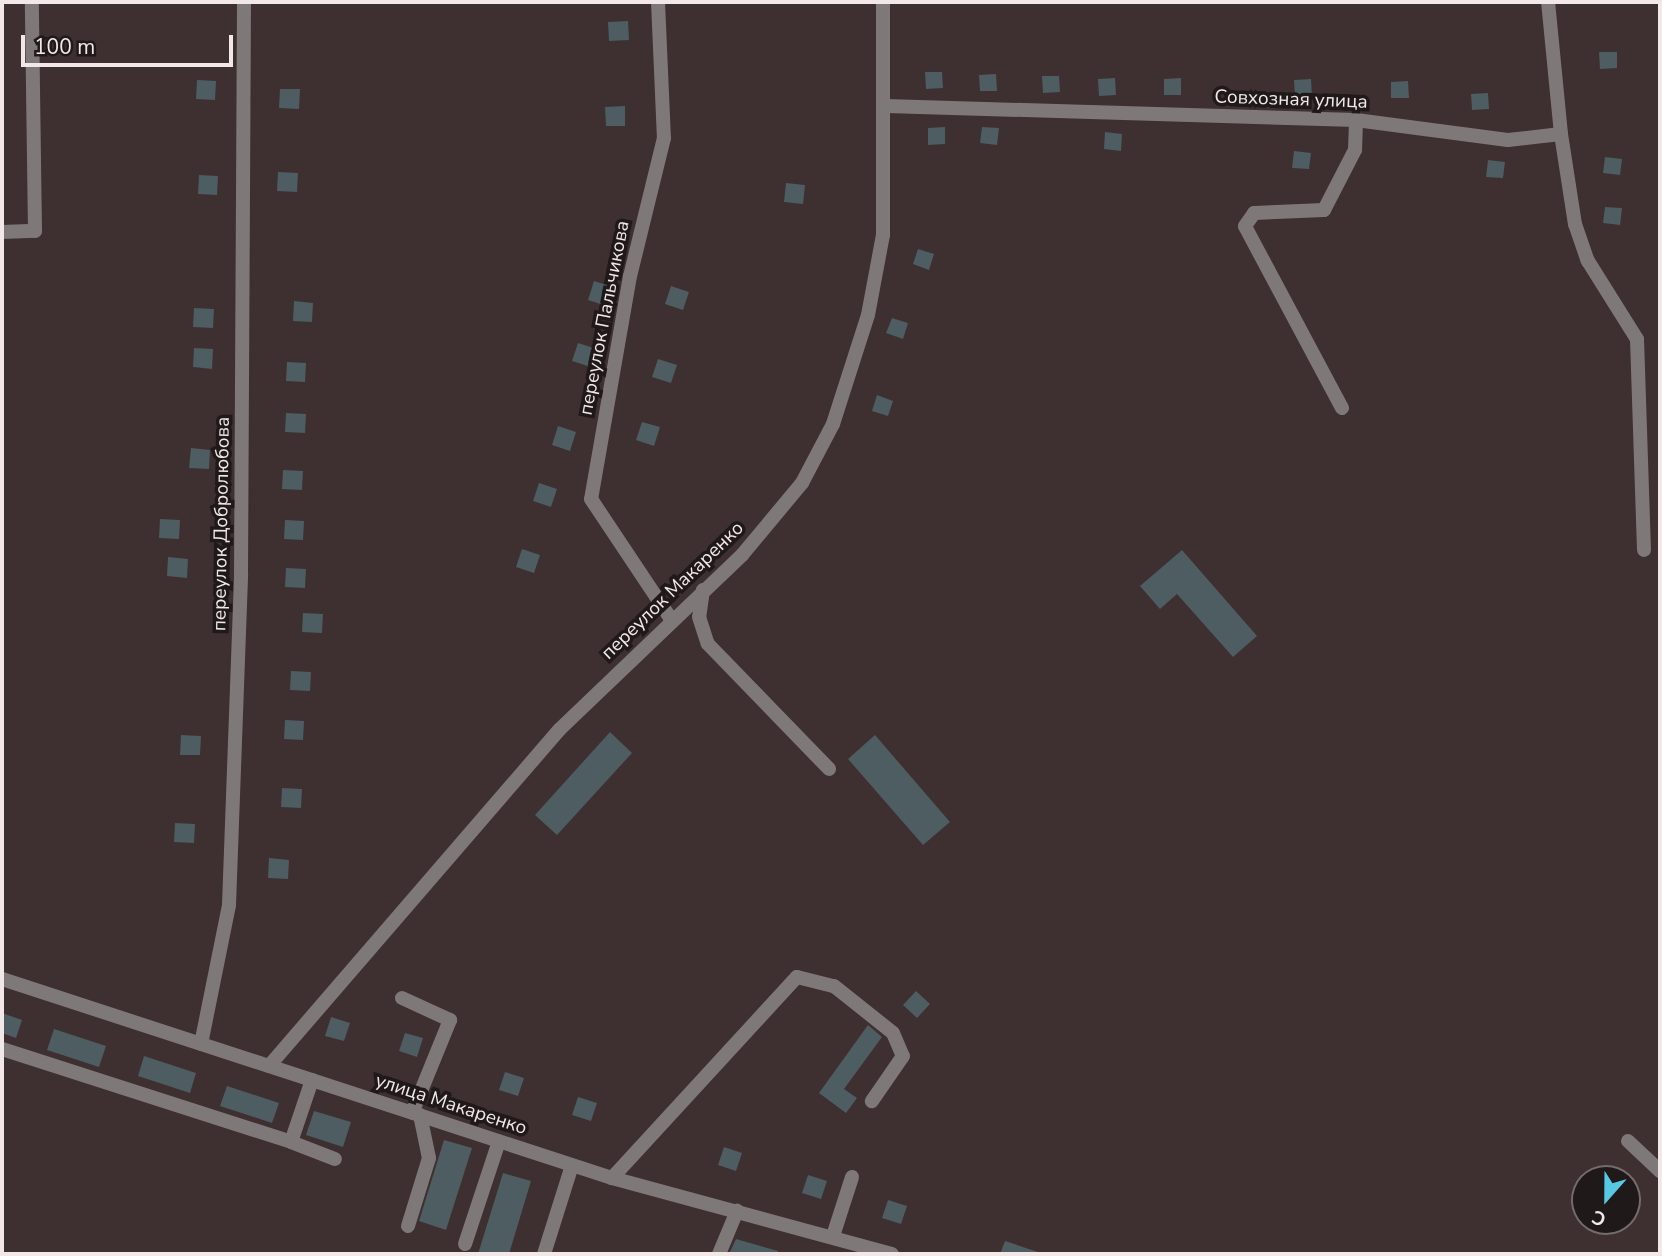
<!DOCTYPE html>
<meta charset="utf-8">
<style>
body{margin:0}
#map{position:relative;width:1662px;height:1256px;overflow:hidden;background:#3e2f30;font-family:"Nunito Sans",sans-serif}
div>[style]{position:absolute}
.building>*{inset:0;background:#4d5d61}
.minor>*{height:14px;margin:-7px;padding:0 7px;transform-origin:7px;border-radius:7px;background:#7f7878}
span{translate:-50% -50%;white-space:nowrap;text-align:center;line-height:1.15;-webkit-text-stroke:7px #20191a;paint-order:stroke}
.street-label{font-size:19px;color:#f2e8e8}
.frame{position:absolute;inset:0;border:4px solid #f2e8e8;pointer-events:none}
.north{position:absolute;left:1571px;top:1165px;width:70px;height:70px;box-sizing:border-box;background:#20191a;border:2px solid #746c6c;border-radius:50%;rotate:201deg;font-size:19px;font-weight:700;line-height:28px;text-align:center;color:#f2e8e8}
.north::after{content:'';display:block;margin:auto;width:24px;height:32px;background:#57c9e2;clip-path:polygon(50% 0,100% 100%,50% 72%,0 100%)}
.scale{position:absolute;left:21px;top:35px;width:212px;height:32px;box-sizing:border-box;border:4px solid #f2e8e8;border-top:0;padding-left:9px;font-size:21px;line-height:24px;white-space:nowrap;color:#f2e8e8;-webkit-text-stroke:5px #20191a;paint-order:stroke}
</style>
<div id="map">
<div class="building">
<div style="clip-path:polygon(628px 21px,629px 40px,609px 41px,608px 22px)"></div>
<div style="clip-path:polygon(1599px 52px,1617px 52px,1617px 68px,1600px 69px)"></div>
<div style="clip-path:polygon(925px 72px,942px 72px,943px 88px,926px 89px)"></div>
<div style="clip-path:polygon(996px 74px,997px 91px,980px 91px,979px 75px)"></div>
<div style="clip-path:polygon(1042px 76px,1059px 76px,1060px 92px,1043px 93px)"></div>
<div style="clip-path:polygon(1115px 78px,1116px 95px,1099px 96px,1098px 79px)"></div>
<div style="clip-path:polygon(1181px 78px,1181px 95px,1164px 95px,1164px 79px)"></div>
<div style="clip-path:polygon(1311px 79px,1312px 96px,1295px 97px,1294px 80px)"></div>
<div style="clip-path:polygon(197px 80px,216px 81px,215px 100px,196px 99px)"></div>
<div style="clip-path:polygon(1408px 81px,1409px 98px,1391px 98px,1391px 82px)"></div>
<div style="clip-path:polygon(280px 89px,300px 89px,299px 109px,279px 108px)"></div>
<div style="clip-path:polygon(1488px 93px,1489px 109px,1472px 110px,1471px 94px)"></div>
<div style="clip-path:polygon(625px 106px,625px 126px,606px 126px,605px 107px)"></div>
<div style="clip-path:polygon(945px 127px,945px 144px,928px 145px,928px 128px)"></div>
<div style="clip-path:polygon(982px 127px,999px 128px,997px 145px,980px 143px)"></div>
<div style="clip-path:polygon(1105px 132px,1122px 134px,1121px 151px,1104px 149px)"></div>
<div style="clip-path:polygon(1294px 151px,1311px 153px,1309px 169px,1292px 168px)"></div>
<div style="clip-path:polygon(1605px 157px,1622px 159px,1620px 175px,1603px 173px)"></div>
<div style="clip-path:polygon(1488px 160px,1505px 162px,1503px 178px,1486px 177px)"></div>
<div style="clip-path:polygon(278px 172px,298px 173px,297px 192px,277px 191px)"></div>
<div style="clip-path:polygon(199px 175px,218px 176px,217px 195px,198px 194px)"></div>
<div style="clip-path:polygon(786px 183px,805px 185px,803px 204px,784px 202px)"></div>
<div style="clip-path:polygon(1605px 207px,1622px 208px,1620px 225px,1603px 223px)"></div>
<div style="clip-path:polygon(918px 249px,934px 254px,929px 270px,913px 264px)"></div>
<div style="clip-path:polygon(594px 281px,613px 287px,607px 306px,588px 300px)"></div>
<div style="clip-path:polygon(671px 286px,689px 292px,683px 310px,665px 304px)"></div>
<div style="clip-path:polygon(294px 301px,313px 303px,312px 322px,293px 321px)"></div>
<div style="clip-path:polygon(194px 308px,214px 309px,213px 328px,193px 327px)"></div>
<div style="clip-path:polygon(892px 318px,908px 323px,903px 339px,886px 333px)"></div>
<div style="clip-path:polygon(578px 343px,597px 349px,591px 367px,572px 361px)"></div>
<div style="clip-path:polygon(194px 348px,213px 349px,212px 369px,193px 367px)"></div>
<div style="clip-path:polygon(658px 359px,677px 365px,671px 383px,652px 377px)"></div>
<div style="clip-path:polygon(287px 362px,306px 363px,305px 382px,286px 381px)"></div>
<div style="clip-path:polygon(877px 395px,893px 401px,888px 416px,872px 411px)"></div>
<div style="clip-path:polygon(286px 413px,306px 414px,305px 433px,285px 432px)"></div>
<div style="clip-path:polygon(642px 422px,660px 427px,654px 446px,636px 440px)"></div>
<div style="clip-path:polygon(558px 426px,576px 432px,570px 451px,552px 445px)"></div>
<div style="clip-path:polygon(191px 448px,210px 450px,209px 469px,189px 468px)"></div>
<div style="clip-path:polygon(283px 470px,303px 471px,302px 490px,282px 489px)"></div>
<div style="clip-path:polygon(539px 483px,557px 489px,551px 507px,533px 501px)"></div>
<div style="clip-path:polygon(160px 519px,180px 520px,179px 539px,159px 538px)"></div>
<div style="clip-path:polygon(285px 520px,304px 521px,303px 540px,284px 539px)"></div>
<div style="clip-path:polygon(522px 549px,540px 555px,534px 573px,516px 567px)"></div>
<div style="clip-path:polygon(1182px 550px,1257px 636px,1233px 657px,1177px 594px,1160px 609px,1140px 586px)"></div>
<div style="clip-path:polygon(168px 557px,188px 559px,187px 578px,167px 576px)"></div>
<div style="clip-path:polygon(286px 568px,306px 569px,305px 588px,285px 587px)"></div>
<div style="clip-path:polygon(303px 613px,323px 614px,322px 633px,302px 632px)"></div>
<div style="clip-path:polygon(291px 671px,311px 672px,310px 691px,290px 690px)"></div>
<div style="clip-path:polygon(285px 720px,304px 721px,303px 740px,284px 739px)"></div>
<div style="clip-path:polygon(610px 732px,632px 753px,557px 835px,535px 815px)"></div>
<div style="clip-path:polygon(181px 735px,201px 736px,200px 755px,180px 755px)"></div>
<div style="clip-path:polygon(875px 735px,950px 822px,923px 845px,848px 759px)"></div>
<div style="clip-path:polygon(282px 788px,302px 789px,301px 808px,281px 807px)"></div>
<div style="clip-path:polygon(175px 823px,195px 824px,194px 843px,174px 842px)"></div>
<div style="clip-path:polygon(269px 858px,289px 860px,288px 879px,268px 878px)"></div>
<div style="clip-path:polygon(916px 991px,930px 1004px,917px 1018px,903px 1005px)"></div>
<div style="clip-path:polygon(2px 1013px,22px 1020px,16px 1038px,2px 1033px)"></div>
<div style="clip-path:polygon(331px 1017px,350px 1023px,344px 1041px,325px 1036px)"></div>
<div style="clip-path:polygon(868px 1025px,882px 1037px,844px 1089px,857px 1098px,846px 1113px,819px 1093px)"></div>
<div style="clip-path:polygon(54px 1029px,106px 1046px,99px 1067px,47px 1050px)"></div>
<div style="clip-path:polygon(405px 1033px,423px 1038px,417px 1057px,399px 1051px)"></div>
<div style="clip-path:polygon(144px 1056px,196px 1073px,190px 1093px,138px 1076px)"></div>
<div style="clip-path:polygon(505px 1072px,524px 1078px,518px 1096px,499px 1090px)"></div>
<div style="clip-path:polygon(227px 1086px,279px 1103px,272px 1123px,220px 1106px)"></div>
<div style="clip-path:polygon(578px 1097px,597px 1103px,591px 1121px,572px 1115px)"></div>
<div style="clip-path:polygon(314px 1111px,351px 1122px,343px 1147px,306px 1135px)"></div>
<div style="clip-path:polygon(444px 1140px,472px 1148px,446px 1230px,419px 1221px)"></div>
<div style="clip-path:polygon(724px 1147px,742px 1153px,736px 1171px,718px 1165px)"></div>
<div style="clip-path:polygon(503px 1173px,531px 1181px,509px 1254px,478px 1254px)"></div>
<div style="clip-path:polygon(808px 1175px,827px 1181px,821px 1199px,802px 1193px)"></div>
<div style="clip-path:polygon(888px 1200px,907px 1206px,901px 1224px,882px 1218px)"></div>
<div style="clip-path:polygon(736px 1239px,778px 1251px,778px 1254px,729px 1254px)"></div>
<div style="clip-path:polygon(1005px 1241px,1038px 1252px,1037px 1254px,1000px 1254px)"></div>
</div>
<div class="minor">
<div style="left:658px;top:2px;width:136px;rotate:87.5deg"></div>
<div style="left:664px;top:138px;width:142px;rotate:103.8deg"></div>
<div style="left:630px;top:276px;width:226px;rotate:99.9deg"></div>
<div style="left:591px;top:499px;width:144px;rotate:56.3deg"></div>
<div style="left:886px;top:106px;width:470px;rotate:1.7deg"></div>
<div style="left:1356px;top:120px;width:153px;rotate:7.5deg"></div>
<div style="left:1508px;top:140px;width:53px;rotate:-6.5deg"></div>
<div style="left:1561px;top:134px;width:133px;rotate:-95.6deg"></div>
<div style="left:1561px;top:134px;width:91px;rotate:81.2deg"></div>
<div style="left:1575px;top:224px;width:39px;rotate:71deg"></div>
<div style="left:1588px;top:261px;width:92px;rotate:57.9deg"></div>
<div style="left:1637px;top:339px;width:211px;rotate:88.1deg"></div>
<div style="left:2px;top:232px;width:33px;rotate:-2deg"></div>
<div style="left:35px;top:231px;width:229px;rotate:-90.8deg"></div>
<div style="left:1342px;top:408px;width:206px;rotate:-118.1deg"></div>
<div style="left:1245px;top:226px;width:16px;rotate:-55deg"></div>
<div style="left:1254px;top:213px;width:70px;rotate:-2.5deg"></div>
<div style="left:1324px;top:210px;width:68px;rotate:-62.7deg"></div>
<div style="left:1355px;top:150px;width:30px;rotate:-88deg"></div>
<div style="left:703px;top:590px;width:27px;rotate:98deg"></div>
<div style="left:699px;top:617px;width:28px;rotate:72deg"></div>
<div style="left:708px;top:644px;width:174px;rotate:45.9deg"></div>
<div style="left:2px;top:979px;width:642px;rotate:18.07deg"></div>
<div style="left:612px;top:1178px;width:290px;rotate:15.2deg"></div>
<div style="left:402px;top:998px;width:53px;rotate:24.6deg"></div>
<div style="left:450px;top:1020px;width:100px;rotate:112.2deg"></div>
<div style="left:201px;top:1044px;width:142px;rotate:-78.6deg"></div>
<div style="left:229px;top:905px;width:331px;rotate:-87.9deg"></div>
<div style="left:241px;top:574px;width:572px;rotate:-89.7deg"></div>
<div style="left:2px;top:1049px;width:304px;rotate:17.8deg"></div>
<div style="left:269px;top:1066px;width:445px;rotate:-49.2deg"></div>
<div style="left:560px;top:729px;width:252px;rotate:-43.7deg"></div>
<div style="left:742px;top:555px;width:94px;rotate:-50.2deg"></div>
<div style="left:802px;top:483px;width:67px;rotate:-62.3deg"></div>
<div style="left:833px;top:424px;width:114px;rotate:-72.2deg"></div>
<div style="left:868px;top:315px;width:81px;rotate:-79.4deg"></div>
<div style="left:883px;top:235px;width:233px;rotate:-90deg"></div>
<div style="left:312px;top:1080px;width:65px;rotate:108.7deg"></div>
<div style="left:291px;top:1142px;width:47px;rotate:21.1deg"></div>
<div style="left:1628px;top:1141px;width:44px;rotate:43.2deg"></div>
<div style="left:612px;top:1178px;width:273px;rotate:-47.4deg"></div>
<div style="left:797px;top:977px;width:38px;rotate:14deg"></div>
<div style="left:834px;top:986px;width:75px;rotate:38.5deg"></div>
<div style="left:893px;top:1033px;width:25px;rotate:67deg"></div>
<div style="left:903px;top:1056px;width:55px;rotate:124.6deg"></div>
<div style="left:408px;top:1226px;width:71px;rotate:-72.8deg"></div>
<div style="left:429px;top:1158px;width:44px;rotate:-101.8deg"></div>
<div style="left:833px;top:1236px;width:62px;rotate:-72.1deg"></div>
<div style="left:465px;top:1244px;width:108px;rotate:-71.7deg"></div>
<div style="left:544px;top:1254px;width:93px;rotate:-72.5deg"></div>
<div style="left:719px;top:1254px;width:47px;rotate:-67.3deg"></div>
</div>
<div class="street-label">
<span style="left:1291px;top:100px;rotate:2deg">Совхозная улица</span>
<span style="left:605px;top:318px;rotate:-79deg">переулок Пальчикова</span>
<span style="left:222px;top:524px;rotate:-89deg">переулок Добролюбова</span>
<span style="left:673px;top:591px;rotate:-44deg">переулок Макаренко</span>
<span style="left:451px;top:1105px;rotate:18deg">улица Макаренко</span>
</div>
<div class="frame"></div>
<div class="north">С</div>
<div class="scale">100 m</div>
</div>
